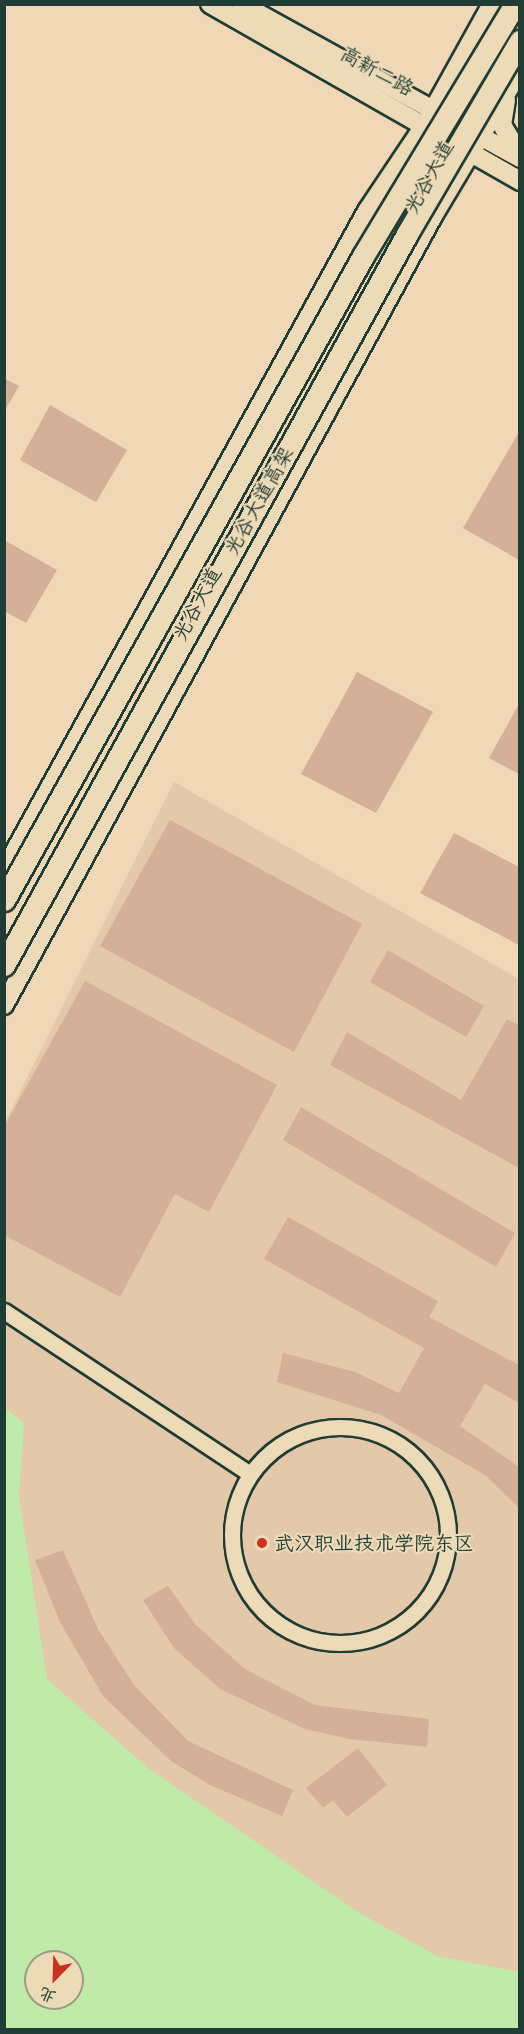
<!DOCTYPE html>
<meta charset="utf-8">
<style>
body{margin:0}
#map{position:relative;width:524px;height:2034px;overflow:hidden;background:#f0d7b5;font-family:Itim,"LXGW WenKai TC",sans-serif}
div>[style]{position:absolute}
.built>*{inset:0;background:#e4c8aa}
.green>*{inset:0;background:#bfeaa7}
.building>*{inset:0;background:#d5b098}
.roads{filter:drop-shadow(2px 0 #1f3d34) drop-shadow(-2px 0 #1f3d34) drop-shadow(0 2px #1f3d34) drop-shadow(0 -2px #1f3d34)}
.minor>*{height:15px;margin:-7.5px;padding:0 7.5px;transform-origin:7.5px;border-radius:7.5px;background:#eddab7}
.minor>.ring{margin:-7.5px;padding:0;box-sizing:content-box;background:none;border:15px solid #eddab7;border-radius:50%}
.major>*{height:18px;margin:-9px;padding:0 9px;transform-origin:9px;border-radius:9px;background:#eddab7}
.bridges{filter:drop-shadow(2px 0 #1f3d34) drop-shadow(-2px 0 #1f3d34) drop-shadow(0 2px #1f3d34) drop-shadow(0 -2px #1f3d34)}
.highway-bridge>*{height:21px;margin:-10.5px;padding:0 10.5px;transform-origin:10.5px;border-radius:10.5px;background:#eddab7}
.dots>*{width:16px;height:16px;translate:-50% -50%;box-sizing:border-box;border:3px solid #eddab7;border-radius:50%}
span{translate:-50% -50%;white-space:nowrap;text-align:center;line-height:1.15;-webkit-text-stroke:4.5px #eddab7;paint-order:stroke}
.street-label{font-size:20px;color:#1f3d34}
.poi-label{font-size:20px;color:#1f3d34}
.left{translate:0 -50%;text-align:left}
.frame{position:absolute;inset:0;border:6px solid #1f3d34;pointer-events:none}
.north{position:absolute;left:24px;top:1950px;width:60px;height:60px;box-sizing:border-box;background:#eddab7;border:2px solid #9b9b83;border-radius:50%;rotate:203deg;font-size:16px;font-weight:700;line-height:24px;text-align:center;color:#1f3d34}
.north::after{content:'';display:block;margin:auto;width:21px;height:27px;background:#c8321e;clip-path:polygon(50% 0,100% 100%,50% 72%,0 100%)}
</style>
<div id="map">
<div class="built">
<div style="clip-path:polygon(evenodd,174px 782px,519px 979px,519px 2029px,5px 2029px,4px 1124px,174px 782px,36px 1962px,72px 1962px,72px 1998px,36px 1998px,36px 1962px)"></div>
</div>
<div class="green">
<div style="clip-path:polygon(evenodd,4px 1407px,24px 1423px,19px 1496px,47px 1679px,148px 1768px,358px 1912px,437px 1956px,519px 1972px,519px 2029px,5px 2029px,4px 1407px,36px 1962px,72px 1962px,72px 1998px,36px 1998px,36px 1962px)"></div>
</div>
<div class="building">
<div style="clip-path:polygon(4px 378px,19px 386px,4px 412px)"></div>
<div style="clip-path:polygon(50px 405px,127px 450px,96px 502px,20px 460px)"></div>
<div style="clip-path:polygon(519px 432px,519px 560px,463px 528px)"></div>
<div style="clip-path:polygon(4px 540px,57px 570px,26px 623px,4px 611px)"></div>
<div style="clip-path:polygon(357px 672px,433px 712px,376px 813px,301px 774px)"></div>
<div style="clip-path:polygon(519px 704px,519px 774px,489px 758px)"></div>
<div style="clip-path:polygon(170px 820px,362px 924px,294px 1052px,100px 946px)"></div>
<div style="clip-path:polygon(454px 833px,519px 867px,519px 945px,420px 893px)"></div>
<div style="clip-path:polygon(388px 950px,484px 1006px,466px 1037px,370px 982px)"></div>
<div style="clip-path:polygon(85px 981px,277px 1085px,209px 1212px,175px 1194px,120px 1297px,4px 1235px,4px 1127px)"></div>
<div style="clip-path:polygon(507px 1019px,519px 1025px,519px 1168px,330px 1065px,347px 1032px,461px 1100px)"></div>
<div style="clip-path:polygon(301px 1107px,515px 1233px,496px 1267px,283px 1140px)"></div>
<div style="clip-path:polygon(288px 1217px,438px 1301px,429px 1317px,519px 1365px,519px 1403px,485px 1384px,460px 1426px,519px 1467px,519px 1508px,485px 1475px,381px 1415px,277px 1382px,283px 1353px,355px 1372px,399px 1393px,424px 1348px,264px 1259px)"></div>
<div style="clip-path:polygon(63px 1550px,98px 1629px,134px 1685px,188px 1741px,293px 1790px,282px 1816px,210px 1785px,171px 1761px,103px 1696px,60px 1622px,35px 1560px)"></div>
<div style="clip-path:polygon(168px 1586px,196px 1625px,245px 1669px,315px 1705px,429px 1719px,427px 1747px,349px 1739px,305px 1729px,220px 1689px,174px 1648px,143px 1600px)"></div>
<div style="clip-path:polygon(358px 1748px,387px 1785px,347px 1817px,333px 1800px,323px 1808px,306px 1788px)"></div>
</div>
<div class="roads">
<div class="minor">
<div style="left:4px;top:1311px;width:294px;rotate:33.5deg"></div>
<div class="ring" style="left:232px;top:1427px;width:201px;height:201px"></div>
</div>
<div class="major">
<div style="left:210px;top:4px;width:357px;rotate:29.7deg"></div>
<div style="left:241px;top:4px;width:319px;rotate:28.9deg"></div>
<div style="left:506px;top:100px;width:25px;rotate:99deg"></div>
<div style="left:502px;top:125px;width:35px;rotate:59deg"></div>
<div style="left:4px;top:871px;width:753px;rotate:-61.19deg"></div>
<div style="left:367px;top:211px;width:106px;rotate:-56.2deg"></div>
<div style="left:426px;top:123px;width:136px;rotate:-61deg"></div>
<div style="left:4px;top:1005px;width:898px;rotate:-61.47deg"></div>
<div style="left:433px;top:216px;width:170px;rotate:-59.2deg"></div>
</div>
</div>
<div class="bridges">
<div class="highway-bridge">
<div style="left:4px;top:900px;width:737px;rotate:-60.86deg"></div>
<div style="left:363px;top:256px;width:294px;rotate:-58.9deg"></div>
<div style="left:4px;top:965px;width:835px;rotate:-61.13deg"></div>
<div style="left:407px;top:234px;width:224px;rotate:-59.7deg"></div>
</div>
</div>
<div class="dots">
<div style="left:262px;top:1543px;background:#c8321e"></div>
</div>
<div class="street-label">
<span style="left:377px;top:71px;rotate:29deg">高新二路</span>
<span style="left:429px;top:177px;rotate:-61deg">光谷大道</span>
<span style="left:259px;top:501px;rotate:-61deg">光谷大道高架</span>
<span style="left:197px;top:604px;rotate:-62deg">光谷大道</span>
</div>
<div class="poi-label">
<span class="left" style="left:274px;top:1543px">武汉职业技术学院东区</span>
</div>
<div class="frame"></div>
<div class="north">北</div>
</div>
